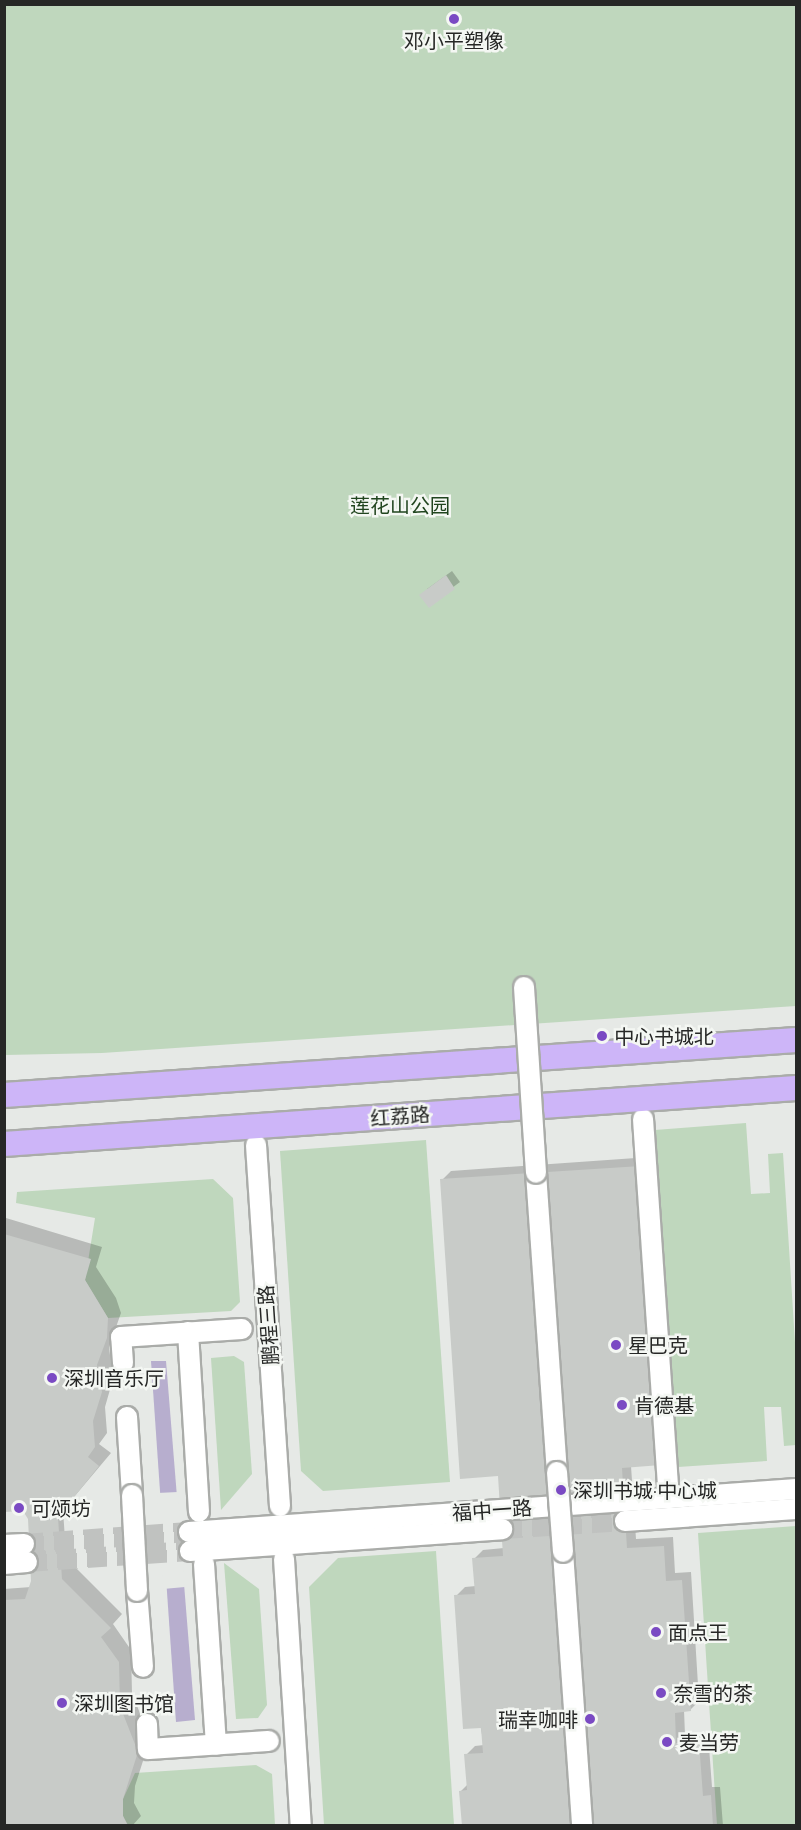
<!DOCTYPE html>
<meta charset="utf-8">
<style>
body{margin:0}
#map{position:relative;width:801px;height:1830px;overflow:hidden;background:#e6e9e6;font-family:Quicksand,"Noto Sans SC",sans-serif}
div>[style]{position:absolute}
.green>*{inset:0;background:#bfd7bd}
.water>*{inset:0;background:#b7aece}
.pier>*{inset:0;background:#e6e9e6}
.shadow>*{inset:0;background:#0003}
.building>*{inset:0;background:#c8cbc8}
.minor-tunnel>*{height:20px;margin-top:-10px;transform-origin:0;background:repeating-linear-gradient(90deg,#c0c2c0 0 20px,transparent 0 30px)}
.roads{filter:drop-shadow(2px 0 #aaaca9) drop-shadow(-2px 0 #aaaca9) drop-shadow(0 2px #aaaca9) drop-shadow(0 -2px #aaaca9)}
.minor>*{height:20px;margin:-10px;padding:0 10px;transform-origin:10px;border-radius:10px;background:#fff}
.major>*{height:24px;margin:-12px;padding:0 12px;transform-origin:12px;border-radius:12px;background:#cdb5f8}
.bridges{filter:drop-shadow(2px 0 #aaaca9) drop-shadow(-2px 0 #aaaca9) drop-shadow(0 2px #aaaca9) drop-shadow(0 -2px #aaaca9)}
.minor-bridge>*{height:20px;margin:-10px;padding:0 10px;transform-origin:10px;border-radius:10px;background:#fff}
.dots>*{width:16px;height:16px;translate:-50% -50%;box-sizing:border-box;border:3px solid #f4f7f3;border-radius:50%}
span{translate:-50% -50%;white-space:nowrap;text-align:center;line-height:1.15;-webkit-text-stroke:5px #f4f7f3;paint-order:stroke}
.poi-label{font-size:20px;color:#262726}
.left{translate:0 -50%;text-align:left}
.right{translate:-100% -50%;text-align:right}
.park-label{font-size:20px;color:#21451f}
.street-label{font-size:20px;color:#262726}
.frame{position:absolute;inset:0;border:6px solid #262726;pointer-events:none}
</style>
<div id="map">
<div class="green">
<div style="clip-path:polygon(5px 5px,796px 5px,796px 1006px,102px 1053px,5px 1055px)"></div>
<div style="clip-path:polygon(746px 1123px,751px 1194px,770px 1193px,768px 1154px,783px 1153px,796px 1358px,796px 1445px,784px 1446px,781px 1407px,764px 1407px,767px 1461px,678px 1467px,655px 1130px)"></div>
<div style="clip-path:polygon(426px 1140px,450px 1482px,323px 1491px,301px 1471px,280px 1151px)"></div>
<div style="clip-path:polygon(213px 1179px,233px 1198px,240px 1302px,231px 1311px,108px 1318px,85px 1280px,95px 1218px,16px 1203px,17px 1192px)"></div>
<div style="clip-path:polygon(234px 1356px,244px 1362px,252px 1474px,221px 1510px,211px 1358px)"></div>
<div style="clip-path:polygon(796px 1526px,796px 1825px,717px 1825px,698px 1533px)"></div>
<div style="clip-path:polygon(436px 1551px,454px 1825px,324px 1825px,309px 1587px,338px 1558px)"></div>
<div style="clip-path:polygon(224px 1563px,259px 1589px,267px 1705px,258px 1718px,236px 1719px)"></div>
<div style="clip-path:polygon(256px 1765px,272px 1774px,275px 1825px,128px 1825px,123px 1816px,123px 1799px,135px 1773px)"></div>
</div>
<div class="water">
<div style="clip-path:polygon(151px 1361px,166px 1361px,195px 1720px,176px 1722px)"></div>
</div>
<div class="pier">
<div style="clip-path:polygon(178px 1492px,185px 1587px,163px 1589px,157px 1493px)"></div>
</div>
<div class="shadow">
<div style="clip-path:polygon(452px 571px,460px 582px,429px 605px,427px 589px)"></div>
<div style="clip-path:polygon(650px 1157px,631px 1466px,636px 1539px,673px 1537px,675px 1573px,691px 1572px,699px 1701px,690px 1710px,684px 1710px,685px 1735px,708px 1733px,712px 1787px,720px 1787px,723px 1826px,463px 1826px,461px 1791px,468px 1784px,466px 1755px,475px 1746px,484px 1745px,456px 1596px,465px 1587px,476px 1586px,474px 1559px,483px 1550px,504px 1548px,499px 1474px,442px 1180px,451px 1171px)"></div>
<div style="clip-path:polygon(6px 1218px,102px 1247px,96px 1267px,116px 1298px,121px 1313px,109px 1347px,113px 1379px,105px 1407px,107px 1433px,99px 1444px,111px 1453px,63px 1510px,67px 1568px,75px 1567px,122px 1614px,113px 1624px,131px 1650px,132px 1693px,150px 1739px,135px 1786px,134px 1803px,141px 1816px,132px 1826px,4px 1826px,4px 1589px,31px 1587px,33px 1582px,29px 1519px,24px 1509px,4px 1511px)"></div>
</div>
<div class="building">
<div style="clip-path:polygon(446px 575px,455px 589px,429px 608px,419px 595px)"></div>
<div style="clip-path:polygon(641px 1166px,661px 1465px,622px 1468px,627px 1548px,664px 1546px,666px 1581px,682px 1580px,691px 1711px,675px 1713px,676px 1743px,699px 1742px,703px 1796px,711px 1795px,713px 1826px,462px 1826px,459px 1791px,467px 1790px,464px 1754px,483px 1753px,481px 1728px,463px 1729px,454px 1595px,475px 1594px,472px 1558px,503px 1556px,498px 1476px,460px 1479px,440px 1179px)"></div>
<div style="clip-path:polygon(4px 1234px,91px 1259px,85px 1280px,108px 1318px,107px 1338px,97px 1365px,102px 1392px,93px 1421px,95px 1447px,88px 1457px,99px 1466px,58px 1517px,62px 1579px,111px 1628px,101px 1637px,119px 1662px,120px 1706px,138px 1752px,123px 1799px,123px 1816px,128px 1826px,4px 1826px,4px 1600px,25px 1599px,31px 1581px,28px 1519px,23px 1511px,4px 1512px)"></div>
</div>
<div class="minor-tunnel">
<div style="left:502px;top:1529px;width:123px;rotate:-3.7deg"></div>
<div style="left:24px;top:1544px;width:165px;rotate:-4.2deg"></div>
<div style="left:27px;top:1562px;width:163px;rotate:-3.9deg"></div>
</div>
<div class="roads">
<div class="minor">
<div style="left:643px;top:1119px;width:380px;rotate:86.1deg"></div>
<div style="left:256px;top:1145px;width:362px;rotate:86.2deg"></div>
<div style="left:536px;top:1173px;width:300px;rotate:86deg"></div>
<div style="left:188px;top:1332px;width:180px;rotate:86.5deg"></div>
<div style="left:123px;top:1363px;width:26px;rotate:-94deg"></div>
<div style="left:121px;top:1337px;width:121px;rotate:-3.8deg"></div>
<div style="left:127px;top:1417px;width:78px;rotate:86.3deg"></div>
<div style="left:625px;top:1521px;width:171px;rotate:-4deg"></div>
<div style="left:189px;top:1532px;width:609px;rotate:-4.05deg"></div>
<div style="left:4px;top:1545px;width:20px;rotate:-3deg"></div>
<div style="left:190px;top:1551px;width:313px;rotate:-4deg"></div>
<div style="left:563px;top:1552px;width:275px;rotate:86deg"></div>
<div style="left:284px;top:1559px;width:268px;rotate:86.4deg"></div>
<div style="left:4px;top:1564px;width:23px;rotate:-5deg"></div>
<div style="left:204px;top:1564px;width:181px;rotate:86.2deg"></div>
<div style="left:137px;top:1591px;width:76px;rotate:85.5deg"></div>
<div style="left:147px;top:1724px;width:25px;rotate:88deg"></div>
<div style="left:148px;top:1749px;width:121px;rotate:-3.8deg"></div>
</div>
<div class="major">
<div style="left:4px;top:1095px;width:794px;rotate:-3.97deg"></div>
<div style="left:4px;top:1144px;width:794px;rotate:-4.04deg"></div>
</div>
</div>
<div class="bridges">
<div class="minor-bridge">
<div style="left:524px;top:987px;width:186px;rotate:86.3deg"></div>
<div style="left:557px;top:1472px;width:80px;rotate:85.7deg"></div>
<div style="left:132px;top:1495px;width:96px;rotate:87deg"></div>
</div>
</div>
<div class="dots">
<div style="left:454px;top:19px;background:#7a4ac3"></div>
<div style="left:602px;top:1036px;background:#7a4ac3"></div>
<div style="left:616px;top:1345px;background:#7a4ac3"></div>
<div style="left:52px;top:1378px;background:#7a4ac3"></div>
<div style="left:622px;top:1405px;background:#7a4ac3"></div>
<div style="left:561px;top:1490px;background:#7a4ac3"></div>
<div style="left:19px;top:1508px;background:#7a4ac3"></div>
<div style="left:656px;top:1632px;background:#7a4ac3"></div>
<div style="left:661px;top:1693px;background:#7a4ac3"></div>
<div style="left:62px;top:1703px;background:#7a4ac3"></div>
<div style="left:590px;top:1719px;background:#7a4ac3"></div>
<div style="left:667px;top:1742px;background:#7a4ac3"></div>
</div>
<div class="poi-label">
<span style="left:454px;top:40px">邓小平塑像</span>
<span class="left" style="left:614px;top:1036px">中心书城北</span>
<span class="left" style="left:628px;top:1345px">星巴克</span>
<span class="left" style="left:64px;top:1378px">深圳音乐厅</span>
<span class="left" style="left:634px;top:1405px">肯德基</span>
<span class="left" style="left:573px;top:1490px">深圳书城·中心城</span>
<span class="left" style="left:31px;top:1508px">可颂坊</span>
<span class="left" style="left:668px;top:1632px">面点王</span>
<span class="left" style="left:673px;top:1693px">奈雪的茶</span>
<span class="left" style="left:74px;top:1703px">深圳图书馆</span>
<span class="right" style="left:578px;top:1719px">瑞幸咖啡</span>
<span class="left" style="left:679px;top:1742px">麦当劳</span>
</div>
<div class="park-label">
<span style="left:400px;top:505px">莲花山公园</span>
</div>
<div class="street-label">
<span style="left:400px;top:1116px;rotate:-4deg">红荔路</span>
<span style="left:268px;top:1325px;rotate:-94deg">鹏程三路</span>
<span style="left:492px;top:1510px;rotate:-4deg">福中一路</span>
</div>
<div class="frame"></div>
</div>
